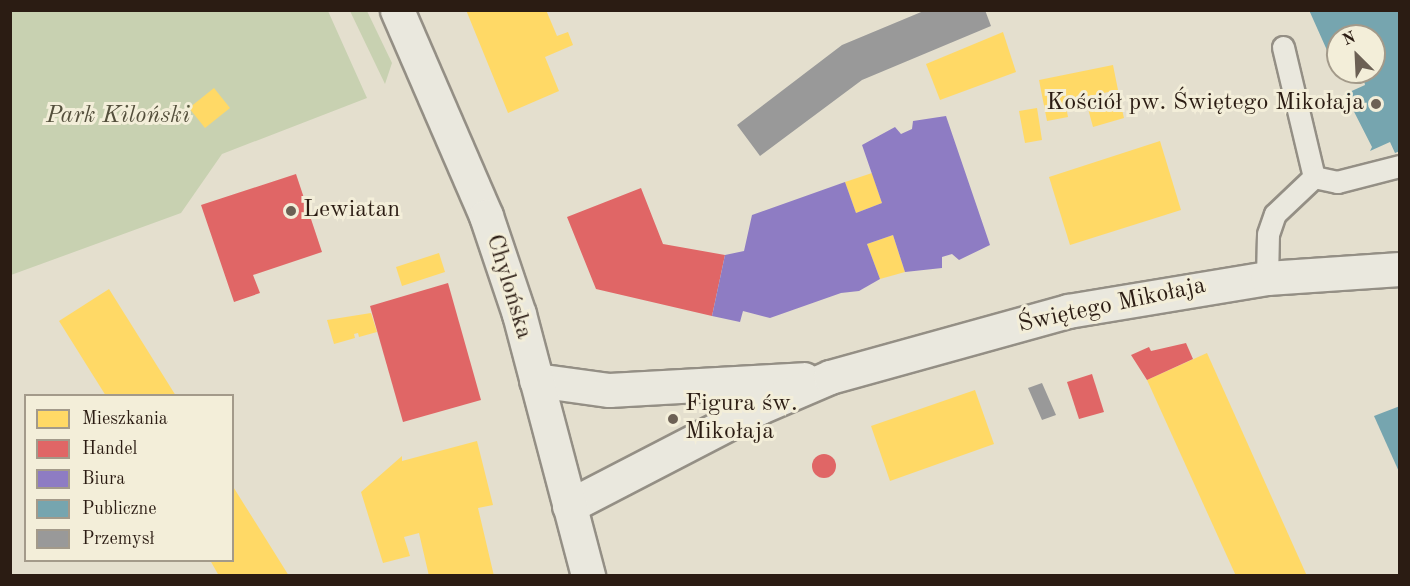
<!DOCTYPE html>
<meta charset="utf-8">
<style>
body{margin:0}
#map{position:relative;width:1410px;height:586px;overflow:hidden;background:#e4dfce;font-family:"Old Standard TT",serif}
div>[style]{position:absolute}
.green>*{inset:0;background:#c8d1b1}
.homes>*{inset:0;background:#ffd966}
.shops>*{inset:0;background:#e06666}
.round{border-radius:50%}
.offices>*{inset:0;background:#8e7cc3}
.public>*{inset:0;background:#76a5af}
.industry>*{inset:0;background:#999}
.roads{filter:drop-shadow(2px 0 #948f85) drop-shadow(-2px 0 #948f85) drop-shadow(0 2px #948f85) drop-shadow(0 -2px #948f85)}
.service>*{height:21px;margin:-10.5px;padding:0 10.5px;transform-origin:10.5px;border-radius:10.5px;background:#eae8de}
.minor>*{height:33px;margin:-16.5px;padding:0 16.5px;transform-origin:16.5px;border-radius:16.5px;background:#eae8de}
.tertiary>*{height:33px;margin:-16.5px;padding:0 16.5px;transform-origin:16.5px;border-radius:16.5px;background:#eae8de}
.dots>*{width:16px;height:16px;translate:-50% -50%;box-sizing:border-box;border:3px solid #f3eed9;border-radius:50%}
span{translate:-50% -50%;white-space:nowrap;text-align:center;line-height:1.15;-webkit-text-stroke:6px #f3eed9;paint-order:stroke}
.poi-label{font-size:24px;color:#2b1c13}
.right{translate:-100% -50%;text-align:right}
.left{translate:0 -50%;text-align:left}
.park-label{font-size:24px;color:#544f3c;font-style:italic}
.street-label{font-size:24px;color:#2b1c13}
.frame{position:absolute;inset:0;border:12px solid #2b1c13;pointer-events:none}
.legend{position:absolute;left:24px;top:394px;width:210px;height:168px;box-sizing:border-box;background:#f3eed9;border:2px solid #a39a8a;margin:0;padding:8px 10px;list-style:none;font-size:18px;color:#2b1c13}
.legend li{display:flex;align-items:center;gap:12px;height:30px}
.legend b{width:30px;border:2px solid #a39a8a}
.north{position:absolute;left:1326px;top:24px;width:60px;height:60px;box-sizing:border-box;background:#f3eed9;border:2px solid #a39a8a;border-radius:50%;rotate:336deg;font-size:16px;font-weight:700;line-height:24px;text-align:center;color:#2b1c13}
.north::after{content:'';display:block;margin:auto;width:21px;height:27px;background:#6c6054;clip-path:polygon(50% 0,100% 100%,50% 72%,0 100%)}
</style>
<div id="map">
<div class="green">
<div style="clip-path:polygon(11px 11px,328px 11px,367px 98px,222px 154px,181px 213px,11px 275px)"></div>
<div style="clip-path:polygon(350px 11px,367px 11px,392px 63px,385px 84px)"></div>
</div>
<div class="homes">
<div style="clip-path:polygon(466px 10px,546px 10px,557px 36px,568px 32px,573px 45px,545px 57px,559px 91px,508px 113px)"></div>
<div style="clip-path:polygon(1003px 32px,1016px 72px,940px 100px,926px 64px)"></div>
<div style="clip-path:polygon(1113px 65px,1118px 90px,1065px 101px,1068px 117px,1047px 121px,1039px 80px)"></div>
<div style="clip-path:polygon(214px 88px,230px 108px,205px 128px,189px 108px)"></div>
<div style="clip-path:polygon(1119px 97px,1124px 118px,1093px 127px,1087px 105px)"></div>
<div style="clip-path:polygon(1037px 108px,1042px 140px,1025px 143px,1019px 111px)"></div>
<div style="clip-path:polygon(1160px 141px,1181px 210px,1070px 245px,1049px 177px)"></div>
<div style="clip-path:polygon(872px 173px,882px 203px,856px 213px,845px 182px)"></div>
<div style="clip-path:polygon(893px 235px,905px 272px,880px 279px,867px 244px)"></div>
<div style="clip-path:polygon(439px 253px,445px 272px,402px 286px,396px 267px)"></div>
<div style="clip-path:polygon(109px 289px,176px 396px,106px 396px,59px 321px)"></div>
<div style="clip-path:polygon(371px 313px,377px 332px,359px 337px,358px 333px,354px 334px,355px 338px,334px 344px,327px 320px)"></div>
<div style="clip-path:polygon(1207px 353px,1307px 576px,1236px 576px,1147px 380px)"></div>
<div style="clip-path:polygon(975px 390px,994px 444px,890px 481px,871px 426px)"></div>
<div style="clip-path:polygon(477px 441px,493px 505px,478px 508px,494px 576px,429px 576px,419px 533px,404px 537px,410px 556px,383px 563px,361px 492px,402px 456px,402px 461px)"></div>
<div style="clip-path:polygon(232px 485px,289px 576px,219px 576px,210px 560px,232px 560px)"></div>
</div>
<div class="shops">
<div style="clip-path:polygon(296px 174px,322px 252px,253px 275px,260px 293px,234px 302px,201px 205px)"></div>
<div style="clip-path:polygon(641px 188px,663px 244px,725px 255px,712px 316px,596px 289px,567px 217px)"></div>
<div style="clip-path:polygon(448px 283px,481px 400px,403px 422px,370px 306px)"></div>
<div style="clip-path:polygon(1186px 343px,1193px 359px,1147px 380px,1131px 355px,1149px 347px,1151px 351px)"></div>
<div style="clip-path:polygon(1092px 374px,1104px 412px,1079px 419px,1067px 382px)"></div>
<div class="round" style="left:812px;top:454px;width:24px;height:24px"></div>
</div>
<div class="offices">
<div style="clip-path:polygon(946px 116px,990px 245px,959px 260px,952px 254px,942px 257px,942px 268px,905px 272px,893px 235px,867px 244px,880px 279px,859px 291px,841px 293px,770px 318px,743px 311px,740px 322px,712px 316px,725px 255px,744px 251px,752px 215px,845px 182px,856px 213px,882px 203px,862px 145px,895px 127px,901px 134px,912px 129px,913px 121px)"></div>
</div>
<div class="public">
<div style="clip-path:polygon(1309px 10px,1400px 10px,1400px 151px,1395px 153px,1390px 142px,1370px 151px,1372px 147px,1345px 94px,1365px 85px,1362px 72px,1374px 72px,1374px 36px,1338px 36px,1338px 53px,1330px 57px)"></div>
<div style="clip-path:polygon(1400px 406px,1400px 474px,1374px 416px)"></div>
</div>
<div class="industry">
<div style="clip-path:polygon(926px 10px,985px 10px,991px 26px,862px 80px,760px 156px,737px 125px,842px 45px)"></div>
<div style="clip-path:polygon(1042px 383px,1056px 415px,1042px 420px,1028px 388px)"></div>
</div>
<div class="roads">
<div class="service">
<div style="left:1283px;top:47px;width:134px;rotate:76.6deg"></div>
<div style="left:1314px;top:177px;width:24px;rotate:12deg"></div>
<div style="left:1337px;top:182px;width:65px;rotate:-14.3deg"></div>
<div style="left:1267px;top:278px;width:44px;rotate:-88.7deg"></div>
<div style="left:1268px;top:234px;width:21px;rotate:-71deg"></div>
<div style="left:1275px;top:214px;width:54px;rotate:-43.5deg"></div>
</div>
<div class="minor">
<div style="left:536px;top:380px;width:74px;rotate:7.8deg"></div>
<div style="left:609px;top:390px;width:195px;rotate:-3.2deg"></div>
<div style="left:569px;top:506px;width:215px;rotate:-27.4deg"></div>
<div style="left:760px;top:407px;width:76px;rotate:-23.2deg"></div>
<div style="left:830px;top:377px;width:247px;rotate:-15.5deg"></div>
<div style="left:1068px;top:311px;width:202px;rotate:-9.4deg"></div>
<div style="left:1267px;top:278px;width:133px;rotate:-3.9deg"></div>
</div>
<div class="tertiary">
<div style="left:397px;top:10px;width:224px;rotate:66.6deg"></div>
<div style="left:486px;top:216px;width:103px;rotate:71.4deg"></div>
<div style="left:519px;top:314px;width:271px;rotate:75.2deg"></div>
</div>
</div>
<div class="dots">
<div style="left:1376px;top:104px;background:#6c6054"></div>
<div style="left:291px;top:211px;background:#6c6054"></div>
<div style="left:673px;top:419px;background:#6c6054"></div>
</div>
<div class="poi-label">
<span class="right" style="left:1364px;top:104px">Kościół pw. Świętego Mikołaja</span>
<span class="left" style="left:303px;top:211px">Lewiatan</span>
<span class="left" style="left:685px;top:419px">Figura św.<br>Mikołaja</span>
</div>
<div class="park-label">
<span style="left:118px;top:117px">Park Kiloński</span>
</div>
<div class="street-label">
<span style="left:508px;top:287px;rotate:73deg">Chylońska</span>
<span style="left:1112px;top:306px;rotate:-12deg">Świętego Mikołaja</span>
</div>
<div class="frame"></div>
<ul class="legend">
<li><b style="height:16px;background:#ffd966"></b>Mieszkania</li>
<li><b style="height:16px;background:#e06666"></b>Handel</li>
<li><b style="height:16px;background:#8e7cc3"></b>Biura</li>
<li><b style="height:16px;background:#76a5af"></b>Publiczne</li>
<li><b style="height:16px;background:#999"></b>Przemysł</li>
</ul>
<div class="north">N</div>
</div>
